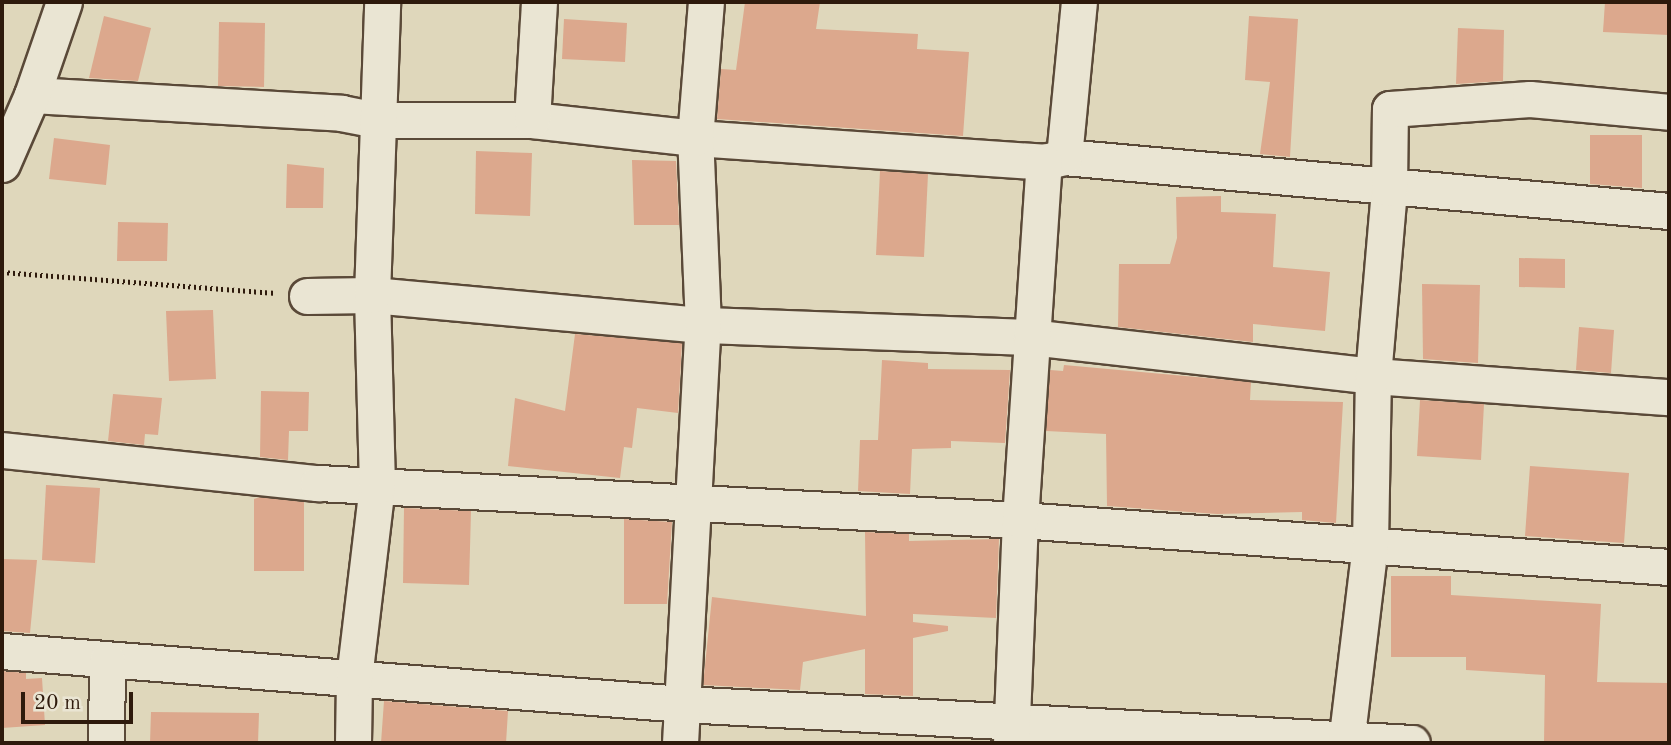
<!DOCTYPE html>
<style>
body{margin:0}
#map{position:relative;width:1671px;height:745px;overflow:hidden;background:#dfd7bb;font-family:"Old Standard TT",serif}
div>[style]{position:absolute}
.building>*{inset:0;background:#dca88d}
.path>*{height:4.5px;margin-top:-2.25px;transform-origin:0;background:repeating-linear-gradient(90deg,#2e1a0c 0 2px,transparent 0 5.5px)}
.roads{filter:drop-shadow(2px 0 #5a4938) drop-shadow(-2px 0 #5a4938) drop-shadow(0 2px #5a4938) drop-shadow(0 -2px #5a4938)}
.street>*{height:35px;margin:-17.5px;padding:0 17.5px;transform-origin:17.5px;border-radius:17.5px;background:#eae5d3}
span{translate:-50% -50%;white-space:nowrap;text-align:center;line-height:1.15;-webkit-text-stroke:5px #eae5d3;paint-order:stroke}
.frame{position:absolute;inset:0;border:4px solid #2e1a0c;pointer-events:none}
.scale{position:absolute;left:21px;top:692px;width:112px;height:32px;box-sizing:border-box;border:4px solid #2e1a0c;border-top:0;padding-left:9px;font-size:21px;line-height:24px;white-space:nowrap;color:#2e1a0c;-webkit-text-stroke:5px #eae5d3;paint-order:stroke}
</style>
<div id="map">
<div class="building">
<div style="clip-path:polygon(745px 2px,820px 2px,816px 29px,918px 34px,917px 49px,969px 52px,963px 136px,717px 119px,721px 69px,736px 70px)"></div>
<div style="clip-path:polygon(1605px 2px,1669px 2px,1669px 35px,1603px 32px)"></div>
<div style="clip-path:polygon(104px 16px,151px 28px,138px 81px,89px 78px)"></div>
<div style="clip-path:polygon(1249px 16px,1298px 19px,1290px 157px,1260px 154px,1270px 82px,1245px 80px)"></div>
<div style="clip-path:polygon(564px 19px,627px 23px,625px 62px,562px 59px)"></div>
<div style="clip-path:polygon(219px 22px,265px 23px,264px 87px,218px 86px)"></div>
<div style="clip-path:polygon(1458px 28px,1504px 30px,1503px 81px,1456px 84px)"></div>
<div style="clip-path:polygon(1590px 135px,1642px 135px,1642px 188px,1590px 184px)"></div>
<div style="clip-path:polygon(54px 138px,110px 145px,106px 185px,49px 179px)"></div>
<div style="clip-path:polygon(476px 151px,532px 153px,530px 216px,475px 214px)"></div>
<div style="clip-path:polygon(632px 160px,676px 161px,679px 225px,634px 225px)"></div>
<div style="clip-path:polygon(287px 164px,324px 168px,323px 208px,286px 208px)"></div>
<div style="clip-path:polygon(880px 171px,928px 174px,924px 257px,876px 255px)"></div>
<div style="clip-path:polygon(1221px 196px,1221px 212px,1276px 214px,1273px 267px,1330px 272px,1325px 331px,1253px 324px,1253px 342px,1118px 327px,1119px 264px,1170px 264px,1177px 238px,1176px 197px)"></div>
<div style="clip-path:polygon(118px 222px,168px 223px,167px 261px,117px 261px)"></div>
<div style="clip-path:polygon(1519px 258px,1565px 259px,1565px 288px,1519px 287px)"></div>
<div style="clip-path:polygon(1422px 284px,1480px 285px,1478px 363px,1423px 359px)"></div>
<div style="clip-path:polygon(213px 310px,216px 379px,169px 381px,166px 311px)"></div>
<div style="clip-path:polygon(1579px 327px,1614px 330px,1611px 373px,1576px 370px)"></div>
<div style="clip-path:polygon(575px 334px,682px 343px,678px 413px,637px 408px,632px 448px,624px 447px,620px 478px,508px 466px,515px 398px,565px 411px)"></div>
<div style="clip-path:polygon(882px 360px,928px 363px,928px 369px,1010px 370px,1005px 443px,951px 441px,951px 448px,912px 449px,910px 494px,858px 491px,860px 440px,878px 440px)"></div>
<div style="clip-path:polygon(1064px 365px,1251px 382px,1250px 400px,1343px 402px,1336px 523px,1302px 520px,1302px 512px,1217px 514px,1107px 506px,1106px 434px,1046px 431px,1050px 370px,1063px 371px)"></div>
<div style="clip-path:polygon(261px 391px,309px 392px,308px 431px,289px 431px,288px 460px,260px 457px)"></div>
<div style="clip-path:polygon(113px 394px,162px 398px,158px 435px,145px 434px,144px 445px,108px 441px)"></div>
<div style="clip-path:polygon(1420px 400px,1484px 404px,1481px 460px,1417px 456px)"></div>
<div style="clip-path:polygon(1530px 466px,1629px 473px,1624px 543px,1525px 536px)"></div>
<div style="clip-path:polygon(46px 485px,100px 488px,95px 563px,42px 560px)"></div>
<div style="clip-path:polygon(260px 497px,304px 502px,304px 571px,254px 571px,254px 499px)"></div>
<div style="clip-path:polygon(404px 508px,471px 511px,469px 585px,403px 583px)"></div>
<div style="clip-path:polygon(624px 519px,672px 522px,667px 604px,624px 604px)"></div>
<div style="clip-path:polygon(865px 532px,909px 534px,909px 541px,999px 539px,996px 618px,913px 614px,913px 622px,948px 626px,948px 631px,913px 638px,913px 696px,865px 694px,865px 649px,803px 662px,800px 690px,703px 685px,712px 597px,866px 616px)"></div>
<div style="clip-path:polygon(2px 559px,37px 560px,30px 633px,2px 631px)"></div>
<div style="clip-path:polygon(1391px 576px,1451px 576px,1451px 595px,1601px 604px,1597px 682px,1669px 683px,1669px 743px,1544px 743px,1545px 675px,1466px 670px,1466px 657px,1391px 657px)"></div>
<div style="clip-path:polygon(2px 671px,26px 673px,26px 679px,42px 678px,45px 725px,2px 728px)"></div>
<div style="clip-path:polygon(384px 701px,508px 711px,506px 743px,381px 743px)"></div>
<div style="clip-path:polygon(151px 712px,259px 713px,258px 743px,150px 743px)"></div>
</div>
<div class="path">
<div style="left:2px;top:272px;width:272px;rotate:4.4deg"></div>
</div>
<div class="roads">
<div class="street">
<div style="left:32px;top:95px;width:310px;rotate:3.3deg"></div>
<div style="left:341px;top:113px;width:37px;rotate:11deg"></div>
<div style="left:377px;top:120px;width:155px"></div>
<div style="left:532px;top:120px;width:164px;rotate:6.3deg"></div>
<div style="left:695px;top:138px;width:350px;rotate:3.9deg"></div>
<div style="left:1044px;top:162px;width:21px;rotate:-14deg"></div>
<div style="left:1064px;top:157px;width:607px;rotate:5.1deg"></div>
<div style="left:532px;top:120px;width:118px;rotate:-86.6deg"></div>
<div style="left:1064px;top:157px;width:156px;rotate:-84.5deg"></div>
<div style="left:2px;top:164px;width:75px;rotate:-66.5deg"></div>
<div style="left:32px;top:95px;width:98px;rotate:-71deg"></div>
<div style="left:307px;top:296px;width:65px;rotate:-0.9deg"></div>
<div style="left:372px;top:295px;width:332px;rotate:5.2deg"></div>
<div style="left:703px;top:325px;width:328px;rotate:2.1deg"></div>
<div style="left:1031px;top:337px;width:344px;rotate:6.5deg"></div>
<div style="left:1373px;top:376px;width:297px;rotate:4.1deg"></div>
<div style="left:2px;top:450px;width:318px;rotate:6deg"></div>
<div style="left:318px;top:483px;width:703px;rotate:3.02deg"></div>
<div style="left:1020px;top:520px;width:651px;rotate:4.14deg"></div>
<div style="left:2px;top:651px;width:683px;rotate:4.45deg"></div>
<div style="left:683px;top:704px;width:730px;rotate:3.06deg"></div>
<div style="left:106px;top:743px;width:83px;rotate:-89.3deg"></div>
<div style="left:353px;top:743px;width:65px;rotate:-89.1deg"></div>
<div style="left:354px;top:678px;width:193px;rotate:-83.2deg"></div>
<div style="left:377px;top:486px;width:191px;rotate:-91.5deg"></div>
<div style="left:372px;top:295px;width:293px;rotate:-88deg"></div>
<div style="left:680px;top:743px;width:419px;rotate:-86.9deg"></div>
<div style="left:703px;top:325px;width:187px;rotate:-92.4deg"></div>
<div style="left:695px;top:138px;width:136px;rotate:-85.4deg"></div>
<div style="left:1011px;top:743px;width:223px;rotate:-87.7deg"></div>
<div style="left:1020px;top:520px;width:359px;rotate:-86.2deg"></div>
<div style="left:1346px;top:743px;width:199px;rotate:-83.1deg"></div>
<div style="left:1370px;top:545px;width:169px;rotate:-89deg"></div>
<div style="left:1373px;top:376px;width:189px;rotate:-85.1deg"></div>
<div style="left:1389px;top:188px;width:79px;rotate:-89.3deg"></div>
<div style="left:1390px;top:109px;width:140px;rotate:-4.1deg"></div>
<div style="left:1530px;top:99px;width:140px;rotate:5.3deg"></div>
</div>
</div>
<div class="frame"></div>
<div class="scale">20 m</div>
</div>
